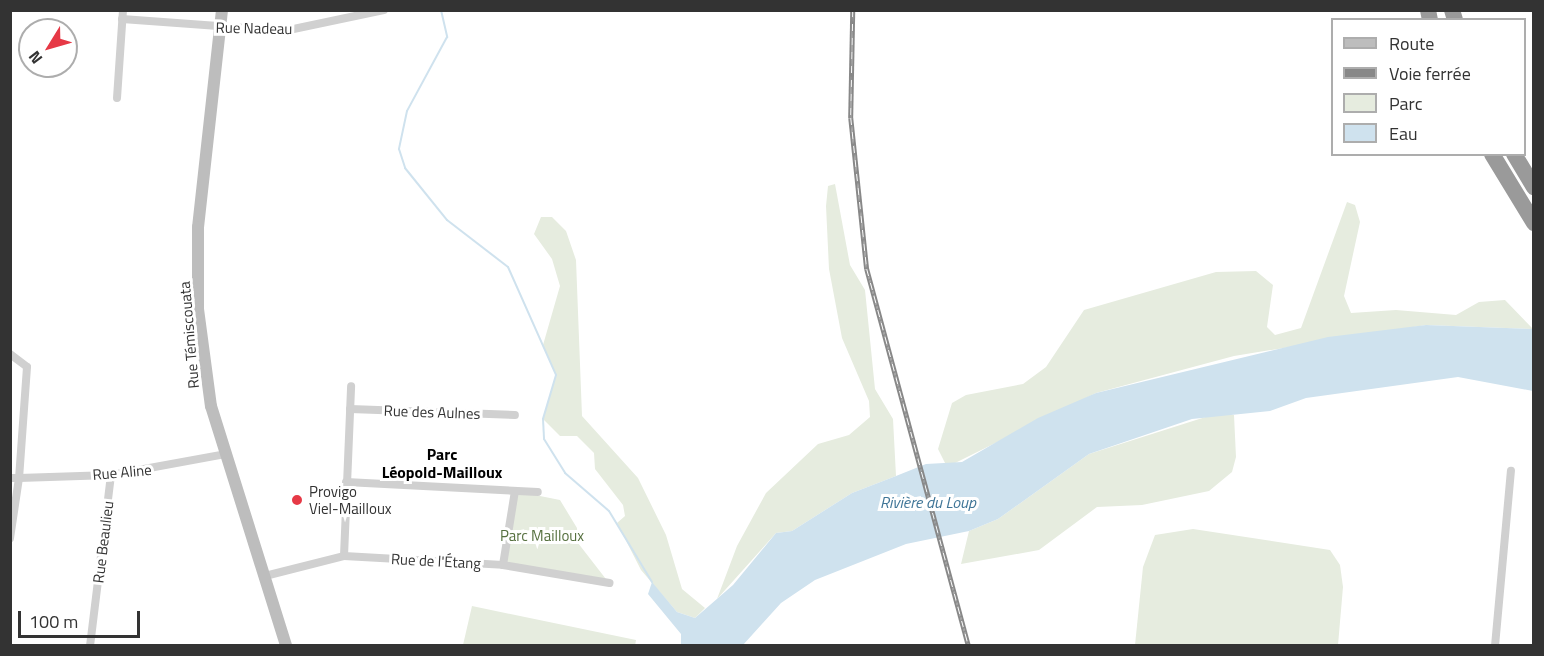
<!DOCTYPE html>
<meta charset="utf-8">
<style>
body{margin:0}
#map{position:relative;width:1544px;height:656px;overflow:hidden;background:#fff;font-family:"Titillium Web",sans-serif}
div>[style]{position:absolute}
.green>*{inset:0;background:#e6ecdf}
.water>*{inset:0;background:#cfe2ee}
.stream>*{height:2px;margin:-1px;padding:0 1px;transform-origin:1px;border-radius:1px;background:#cfe2ee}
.minor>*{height:8px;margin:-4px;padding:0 4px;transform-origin:4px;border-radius:4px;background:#d0d0d0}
.secondary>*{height:12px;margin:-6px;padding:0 6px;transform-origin:6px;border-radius:6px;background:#bdbdbd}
.motorway>*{height:16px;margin:-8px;padding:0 8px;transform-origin:8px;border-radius:8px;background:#9a9a9a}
.rail>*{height:4.5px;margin-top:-2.25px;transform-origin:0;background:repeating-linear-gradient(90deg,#fff 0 7px,#888 0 14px);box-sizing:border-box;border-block:2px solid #888}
.dots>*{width:16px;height:16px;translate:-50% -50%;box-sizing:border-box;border:3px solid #fff;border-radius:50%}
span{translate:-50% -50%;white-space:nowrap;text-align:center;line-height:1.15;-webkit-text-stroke:6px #fff;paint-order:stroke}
.street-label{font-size:15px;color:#333}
.poi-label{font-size:15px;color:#333}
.left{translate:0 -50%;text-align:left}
.park-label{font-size:15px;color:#56703f}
.neighbourhood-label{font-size:16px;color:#000;font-weight:700}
.water-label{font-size:16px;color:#3f7597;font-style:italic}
.frame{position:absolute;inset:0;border:12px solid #333;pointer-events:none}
.legend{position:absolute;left:1331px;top:18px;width:195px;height:138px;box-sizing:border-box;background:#fff;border:2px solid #adadad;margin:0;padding:8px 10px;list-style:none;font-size:18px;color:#333}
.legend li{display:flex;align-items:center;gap:12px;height:30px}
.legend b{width:30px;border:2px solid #adadad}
.north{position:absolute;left:18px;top:18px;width:60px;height:60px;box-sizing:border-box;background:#fff;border:2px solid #adadad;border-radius:50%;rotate:233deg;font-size:16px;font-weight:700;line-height:24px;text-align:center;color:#333}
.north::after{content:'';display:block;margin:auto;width:21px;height:27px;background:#e63946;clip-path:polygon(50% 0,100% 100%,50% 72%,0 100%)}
.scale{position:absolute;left:18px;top:611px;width:122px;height:27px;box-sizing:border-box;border:3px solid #333;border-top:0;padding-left:8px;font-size:18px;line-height:21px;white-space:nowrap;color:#333;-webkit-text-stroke:4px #fff;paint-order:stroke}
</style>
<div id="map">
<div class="green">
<div style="clip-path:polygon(835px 184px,850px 265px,865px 290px,875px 389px,893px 419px,896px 476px,852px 493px,792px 531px,776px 533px,717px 599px,737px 546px,766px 493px,818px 444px,849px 435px,870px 417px,869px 401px,842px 338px,829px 269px,826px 206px,828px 186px)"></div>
<div style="clip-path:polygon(1347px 202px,1355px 205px,1360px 222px,1344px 296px,1351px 313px,1396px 310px,1456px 315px,1479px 302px,1505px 300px,1533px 329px,1426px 325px,1234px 356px,1096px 393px,947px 467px,938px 449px,952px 403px,966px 395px,1023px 384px,1046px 367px,1084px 310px,1216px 272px,1256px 271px,1273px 285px,1267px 327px,1275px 335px,1301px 328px)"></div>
<div style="clip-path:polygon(541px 217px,552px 217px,566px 231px,576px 260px,582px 416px,638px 478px,666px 535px,682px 589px,705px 608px,695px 618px,677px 612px,641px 570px,617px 523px,625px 516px,623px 505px,595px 469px,594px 453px,577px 436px,560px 436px,543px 419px,556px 375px,543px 345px,560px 286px,552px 259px,534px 234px)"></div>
<div style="clip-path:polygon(1215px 414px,1234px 415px,1236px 457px,1232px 472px,1209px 491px,1142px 505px,1097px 507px,1039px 550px,961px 564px,969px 531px,998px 519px,1089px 454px)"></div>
<div style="clip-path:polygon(515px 491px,560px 500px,577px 528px,578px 543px,609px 583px,503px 565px)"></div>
<div style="clip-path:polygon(1193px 529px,1330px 550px,1340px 565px,1343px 587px,1338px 645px,1135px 645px,1143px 567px,1155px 535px)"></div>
<div style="clip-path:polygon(472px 606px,636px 640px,635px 646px,463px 645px)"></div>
</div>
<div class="water">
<div style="clip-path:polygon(1426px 325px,1533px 329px,1533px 391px,1458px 377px,1306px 398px,1270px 411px,1192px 419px,1089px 454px,998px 519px,969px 531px,906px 544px,815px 580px,781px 603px,743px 645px,681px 645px,681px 634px,648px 594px,652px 582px,677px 612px,695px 618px,733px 585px,776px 533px,792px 531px,852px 493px,896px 476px,926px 464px,962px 462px,1038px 418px,1096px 393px,1328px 337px)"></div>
</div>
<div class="stream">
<div style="left:441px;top:10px;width:28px;rotate:77deg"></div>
<div style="left:447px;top:37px;width:84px;rotate:118.4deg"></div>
<div style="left:407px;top:111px;width:39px;rotate:102deg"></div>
<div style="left:399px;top:149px;width:20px;rotate:72deg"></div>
<div style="left:405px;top:168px;width:67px;rotate:51.1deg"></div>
<div style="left:447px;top:220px;width:77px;rotate:37.6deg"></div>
<div style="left:508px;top:267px;width:118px;rotate:66deg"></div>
<div style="left:556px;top:375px;width:46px;rotate:106.5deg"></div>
<div style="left:543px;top:419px;width:20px;rotate:87deg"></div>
<div style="left:544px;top:439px;width:40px;rotate:58deg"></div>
<div style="left:565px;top:473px;width:58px;rotate:40.8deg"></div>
<div style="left:609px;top:511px;width:83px;rotate:58.8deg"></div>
</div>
<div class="minor">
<div style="left:122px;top:19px;width:162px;rotate:4.2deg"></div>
<div style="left:284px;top:31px;width:102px;rotate:-11.9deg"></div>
<div style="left:117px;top:98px;width:88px;rotate:-86.1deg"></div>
<div style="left:10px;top:354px;width:21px;rotate:37deg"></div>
<div style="left:27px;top:367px;width:111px;rotate:94.1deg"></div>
<div style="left:19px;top:478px;width:92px;rotate:-1.9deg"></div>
<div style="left:111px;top:475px;width:116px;rotate:-10.4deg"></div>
<div style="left:350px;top:409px;width:165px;rotate:2.1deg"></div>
<div style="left:10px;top:478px;width:9px"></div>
<div style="left:19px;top:478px;width:61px;rotate:98.5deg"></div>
<div style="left:346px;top:482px;width:192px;rotate:3deg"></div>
<div style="left:344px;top:556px;width:170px;rotate:-87.6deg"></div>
<div style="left:503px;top:565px;width:75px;rotate:-80.8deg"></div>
<div style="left:265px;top:576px;width:81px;rotate:-14.2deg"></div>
<div style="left:344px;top:556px;width:159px;rotate:3.2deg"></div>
<div style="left:503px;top:565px;width:108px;rotate:9.6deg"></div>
<div style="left:90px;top:646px;width:172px;rotate:-83deg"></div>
<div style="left:1495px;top:646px;width:176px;rotate:-84.8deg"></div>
</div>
<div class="secondary">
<div style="left:222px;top:10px;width:218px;rotate:96.3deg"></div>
<div style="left:198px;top:227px;width:82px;rotate:90deg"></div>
<div style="left:198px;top:309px;width:98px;rotate:82.4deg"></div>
<div style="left:211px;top:406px;width:251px;rotate:72.6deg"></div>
</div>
<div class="motorway">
<div style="left:1428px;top:10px;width:10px;rotate:79deg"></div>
<div style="left:1452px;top:10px;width:10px;rotate:73deg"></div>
<div style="left:1492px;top:154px;width:81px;rotate:58.7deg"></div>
<div style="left:1514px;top:154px;width:39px;rotate:59deg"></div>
</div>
<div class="rail">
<div style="left:853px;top:10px;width:108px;rotate:91.1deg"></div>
<div style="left:851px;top:118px;width:152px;rotate:84deg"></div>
<div style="left:867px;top:269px;width:391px;rotate:74.9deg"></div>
</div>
<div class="dots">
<div style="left:297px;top:500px;background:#e63946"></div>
</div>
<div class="street-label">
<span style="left:254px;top:28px;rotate:1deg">Rue Nadeau</span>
<span style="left:189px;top:335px;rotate:-95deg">Rue Témiscouata</span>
<span style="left:432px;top:412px;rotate:2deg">Rue des Aulnes</span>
<span style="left:122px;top:472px;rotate:-5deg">Rue Aline</span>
<span style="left:103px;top:542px;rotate:-83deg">Rue Beaulieu</span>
<span style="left:436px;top:561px;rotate:3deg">Rue de l'Étang</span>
</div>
<div class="poi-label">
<span class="left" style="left:309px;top:500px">Provigo<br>Viel-Mailloux</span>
</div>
<div class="park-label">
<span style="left:542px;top:536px">Parc Mailloux</span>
</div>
<div class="neighbourhood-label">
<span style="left:442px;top:463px">Parc<br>Léopold-Mailloux</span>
</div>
<div class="water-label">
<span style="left:928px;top:502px">Rivière du Loup</span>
</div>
<div class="frame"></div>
<ul class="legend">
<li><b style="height:8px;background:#bdbdbd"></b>Route</li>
<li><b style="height:8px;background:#888"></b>Voie ferrée</li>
<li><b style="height:16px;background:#e6ecdf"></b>Parc</li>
<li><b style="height:16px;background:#cfe2ee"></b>Eau</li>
</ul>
<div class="north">N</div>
<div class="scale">100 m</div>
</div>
